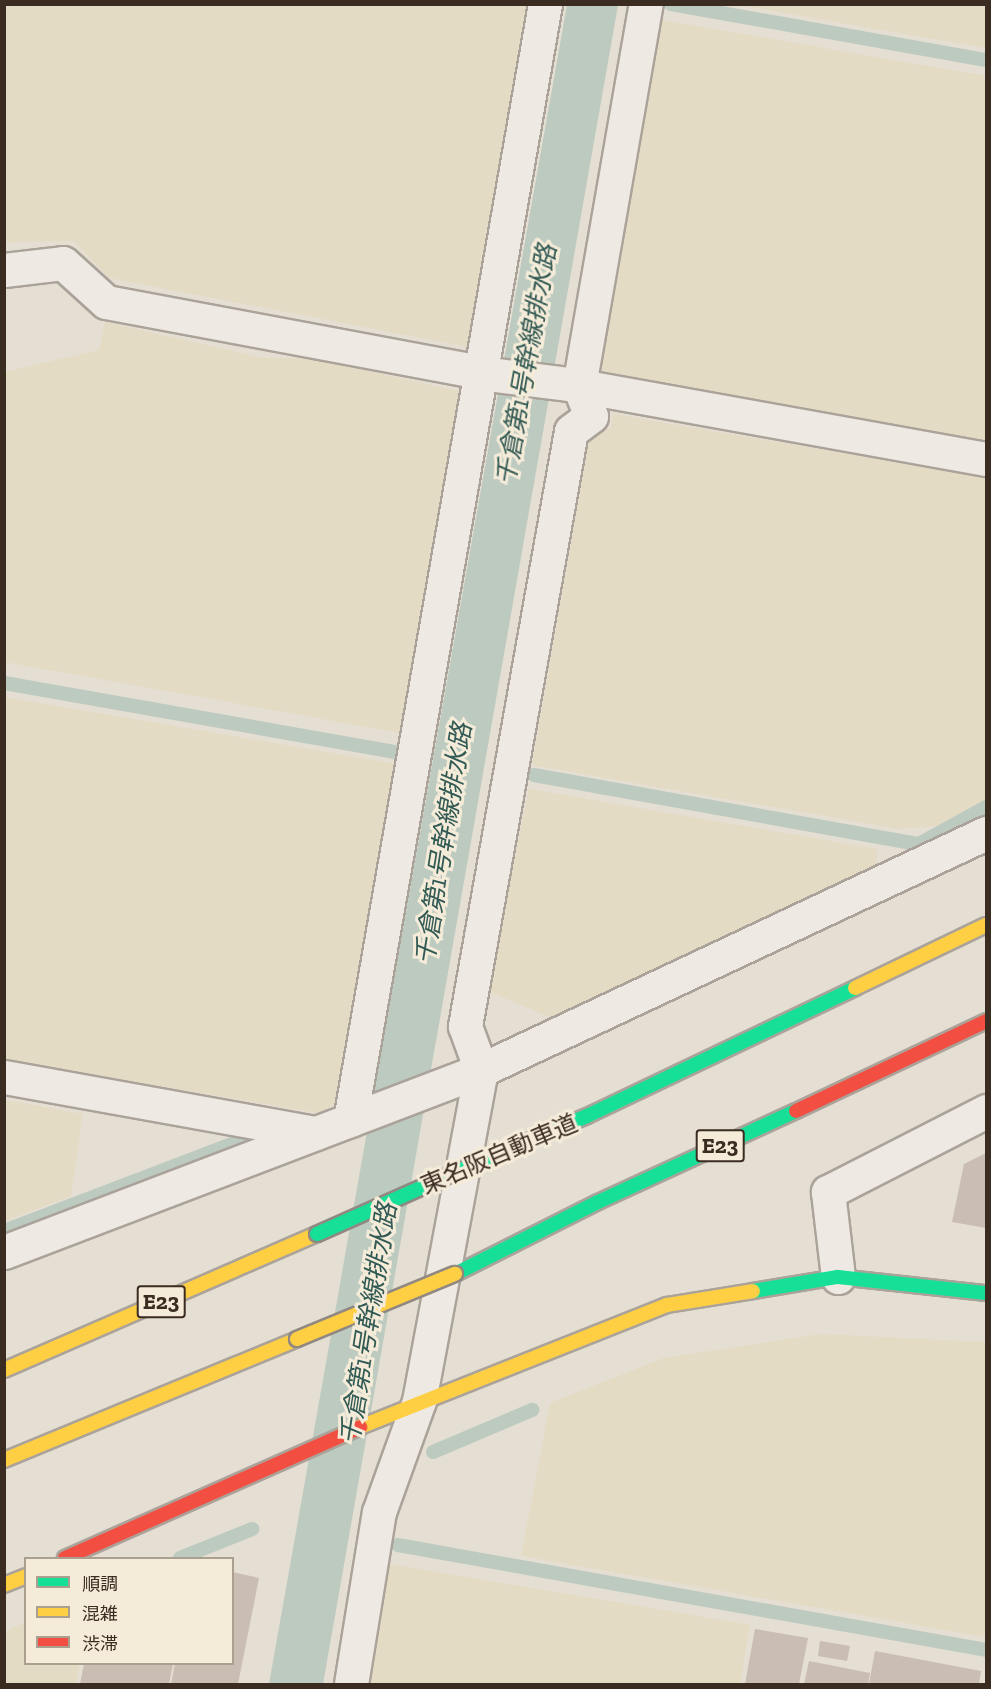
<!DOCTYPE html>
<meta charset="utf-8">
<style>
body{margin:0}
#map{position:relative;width:991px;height:1689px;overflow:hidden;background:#e5ded2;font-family:"Zilla Slab","Noto Sans JP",serif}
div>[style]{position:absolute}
.farmland>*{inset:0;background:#e4dbc4}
.water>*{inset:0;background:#bccac0}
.stream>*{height:14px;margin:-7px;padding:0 7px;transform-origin:7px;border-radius:7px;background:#bccac0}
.building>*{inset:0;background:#cabdb3}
.roads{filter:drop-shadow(2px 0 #aba39a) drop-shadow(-2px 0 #aba39a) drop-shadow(0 2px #aba39a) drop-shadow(0 -2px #aba39a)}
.street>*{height:33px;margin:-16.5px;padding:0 16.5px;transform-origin:16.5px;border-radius:16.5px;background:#eeeae3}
.fast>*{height:14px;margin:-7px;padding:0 7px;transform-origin:7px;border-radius:7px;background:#16e098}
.slow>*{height:14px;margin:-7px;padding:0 7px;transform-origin:7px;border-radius:7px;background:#ffcf43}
.jam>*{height:14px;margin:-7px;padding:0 7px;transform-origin:7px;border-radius:7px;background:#f24e42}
.bridges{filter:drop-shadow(2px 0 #918981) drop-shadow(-2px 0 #918981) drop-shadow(0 2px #918981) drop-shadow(0 -2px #918981)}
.fast-bridge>*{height:14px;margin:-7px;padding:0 7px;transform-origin:7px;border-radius:7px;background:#16e098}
.slow-bridge>*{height:14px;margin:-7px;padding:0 7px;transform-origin:7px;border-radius:7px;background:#ffcf43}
span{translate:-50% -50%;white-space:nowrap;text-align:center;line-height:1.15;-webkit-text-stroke:6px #f5ebd9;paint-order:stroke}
.shield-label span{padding:2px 4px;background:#f5ebd9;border:2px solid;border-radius:4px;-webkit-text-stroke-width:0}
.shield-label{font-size:22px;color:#3b2c22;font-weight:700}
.street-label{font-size:24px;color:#3b2c22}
.water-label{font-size:26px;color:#325a54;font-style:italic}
.frame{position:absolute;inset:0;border:6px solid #3b2c22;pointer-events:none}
.legend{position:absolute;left:24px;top:1557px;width:210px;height:108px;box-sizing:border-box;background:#f5ebd9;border:2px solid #ab9f90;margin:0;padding:8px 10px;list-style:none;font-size:18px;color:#3b2c22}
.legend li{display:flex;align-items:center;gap:12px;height:30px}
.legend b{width:30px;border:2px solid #ab9f90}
</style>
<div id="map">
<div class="farmland">
<div style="clip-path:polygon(4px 5px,529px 5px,468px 347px,109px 278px,74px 241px,5px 242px)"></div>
<div style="clip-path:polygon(738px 5px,986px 5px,986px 48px)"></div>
<div style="clip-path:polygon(656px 19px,986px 76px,986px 442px,602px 379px,595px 364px)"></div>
<div style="clip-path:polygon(105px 322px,264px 358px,308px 358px,463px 392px,401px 733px,5px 662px,4px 372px,99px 350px)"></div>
<div style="clip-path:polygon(613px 414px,986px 478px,986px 800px,937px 826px,899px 829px,532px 765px,590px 437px,611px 428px)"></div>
<div style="clip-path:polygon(4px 697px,397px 764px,340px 1097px,323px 1114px,5px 1059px)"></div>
<div style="clip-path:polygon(529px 789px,877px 849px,876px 868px,554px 1019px,488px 991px)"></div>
<div style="clip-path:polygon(5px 1100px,83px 1114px,71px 1196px,5px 1221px)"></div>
<div style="clip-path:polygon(821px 1334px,986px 1342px,986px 1637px,521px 1556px,550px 1403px,664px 1358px)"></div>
<div style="clip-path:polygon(385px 1563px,750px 1625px,740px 1684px,365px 1684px)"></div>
<div style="clip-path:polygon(25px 1622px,26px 1664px,80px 1664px,76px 1684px,5px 1684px,5px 1632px)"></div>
</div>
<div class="water">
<div style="clip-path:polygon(567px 5px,618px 5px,323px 1684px,269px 1684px)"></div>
</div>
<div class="stream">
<div style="left:671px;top:4px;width:320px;rotate:10.1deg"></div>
<div style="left:4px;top:683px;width:399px;rotate:10deg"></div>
<div style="left:534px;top:775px;width:391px;rotate:10.2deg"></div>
<div style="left:919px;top:844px;width:77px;rotate:-28.9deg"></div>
<div style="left:4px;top:1231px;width:255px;rotate:-20.9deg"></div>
<div style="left:433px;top:1452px;width:108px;rotate:-23deg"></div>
<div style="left:398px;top:1545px;width:597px;rotate:10.12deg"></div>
<div style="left:180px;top:1558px;width:78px;rotate:-21.9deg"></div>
</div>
<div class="building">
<div style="clip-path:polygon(986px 1153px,986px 1228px,952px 1222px,964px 1164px)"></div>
<div style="clip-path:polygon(232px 1572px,259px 1578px,238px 1684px,171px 1684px,175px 1664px,232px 1664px)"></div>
<div style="clip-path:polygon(755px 1629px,808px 1638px,799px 1684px,745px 1684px)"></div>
<div style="clip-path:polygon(820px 1641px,850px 1646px,847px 1661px,818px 1656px)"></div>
<div style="clip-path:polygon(875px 1651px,981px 1671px,979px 1684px,869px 1684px)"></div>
<div style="clip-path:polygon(809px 1661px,870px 1673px,868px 1684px,804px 1684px)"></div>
<div style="clip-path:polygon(84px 1664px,173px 1664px,169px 1684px,80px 1684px)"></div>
</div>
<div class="roads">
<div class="street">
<div style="left:4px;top:270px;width:59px;rotate:-6.8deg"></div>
<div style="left:63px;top:263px;width:58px;rotate:42.2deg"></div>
<div style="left:106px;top:302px;width:397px;rotate:10.6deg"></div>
<div style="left:496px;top:375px;width:74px;rotate:7deg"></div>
<div style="left:569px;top:384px;width:424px;rotate:10.2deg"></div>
<div style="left:4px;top:1077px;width:316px;rotate:10.2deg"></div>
<div style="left:350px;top:1120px;width:1133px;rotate:-80.09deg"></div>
<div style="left:4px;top:1252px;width:511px;rotate:-20.88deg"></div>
<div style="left:481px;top:1070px;width:558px;rotate:-25.14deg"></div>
<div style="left:838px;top:1277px;width:86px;rotate:-96.7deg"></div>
<div style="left:828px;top:1192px;width:178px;rotate:-27.1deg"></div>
<div style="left:351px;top:1684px;width:174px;rotate:-80.8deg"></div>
<div style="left:379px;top:1512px;width:118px;rotate:-70.2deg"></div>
<div style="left:419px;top:1401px;width:337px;rotate:-79.4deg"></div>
<div style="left:481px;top:1070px;width:47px;rotate:-110deg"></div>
<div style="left:465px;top:1026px;width:604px;rotate:-79.9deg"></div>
<div style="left:571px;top:431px;width:25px;rotate:-37deg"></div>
<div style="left:591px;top:416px;width:32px;rotate:-112deg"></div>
<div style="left:579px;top:386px;width:388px;rotate:-80.1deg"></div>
</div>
<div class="fast">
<div style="left:472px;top:1165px;width:125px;rotate:-23.1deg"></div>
<div style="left:587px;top:1116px;width:297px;rotate:-25.5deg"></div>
<div style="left:455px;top:1274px;width:160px;rotate:-26.7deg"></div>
<div style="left:598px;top:1202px;width:218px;rotate:-24.7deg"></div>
<div style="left:753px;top:1291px;width:86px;rotate:-9.4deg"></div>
<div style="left:838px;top:1277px;width:149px;rotate:6.2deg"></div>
</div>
<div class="slow">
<div style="left:855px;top:988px;width:145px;rotate:-25.7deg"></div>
<div style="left:4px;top:1370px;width:341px;rotate:-23.5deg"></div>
<div style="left:360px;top:1427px;width:330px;rotate:-21.7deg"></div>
<div style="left:667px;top:1305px;width:87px;rotate:-9.2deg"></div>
<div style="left:4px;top:1460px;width:317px;rotate:-22.4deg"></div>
<div style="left:4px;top:1585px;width:24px;rotate:-22deg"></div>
</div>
<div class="jam">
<div style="left:796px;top:1111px;width:210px;rotate:-25.3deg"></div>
<div style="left:65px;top:1558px;width:323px;rotate:-23.9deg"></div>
</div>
</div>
<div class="bridges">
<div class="fast-bridge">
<div style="left:317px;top:1234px;width:170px;rotate:-24deg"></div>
</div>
<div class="slow-bridge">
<div style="left:297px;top:1339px;width:171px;rotate:-22.4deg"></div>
</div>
</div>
<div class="shield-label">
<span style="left:720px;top:1146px">E23</span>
<span style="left:161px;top:1302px">E23</span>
</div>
<div class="street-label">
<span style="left:499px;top:1154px;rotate:-23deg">東名阪自動車道</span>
</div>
<div class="water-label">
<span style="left:527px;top:365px;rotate:-80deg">千倉第1号幹線排水路</span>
<span style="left:444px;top:844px;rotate:-81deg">千倉第1号幹線排水路</span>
<span style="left:369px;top:1324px;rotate:-81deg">千倉第1号幹線排水路</span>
</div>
<div class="frame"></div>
<ul class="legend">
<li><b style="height:8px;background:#16e098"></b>順調</li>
<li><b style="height:8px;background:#ffcf43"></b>混雑</li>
<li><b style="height:8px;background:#f24e42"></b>渋滞</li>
</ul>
</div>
